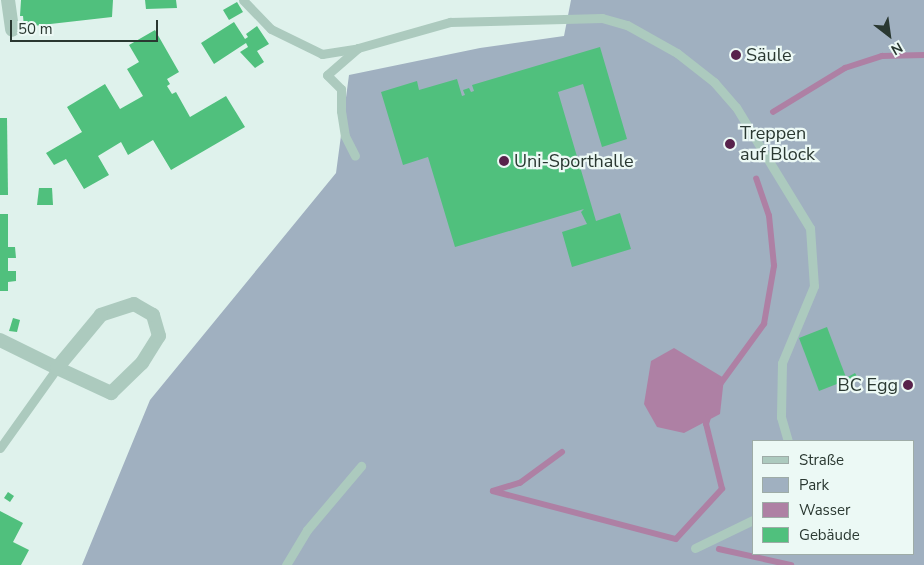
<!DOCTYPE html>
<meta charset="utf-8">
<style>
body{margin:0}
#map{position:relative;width:924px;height:565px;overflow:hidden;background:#dff2ec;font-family:"Nunito Sans",sans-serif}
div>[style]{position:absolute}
.green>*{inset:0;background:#a0b0c0}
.water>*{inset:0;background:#ae80a4}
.stream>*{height:5.5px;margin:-2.75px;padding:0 2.75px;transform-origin:2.75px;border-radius:2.75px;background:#ae80a4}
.building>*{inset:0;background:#50c07d}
.service>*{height:9px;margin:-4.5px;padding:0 4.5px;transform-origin:4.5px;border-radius:4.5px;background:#accabe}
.minor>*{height:14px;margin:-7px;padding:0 7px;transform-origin:7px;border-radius:7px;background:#accabe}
.dots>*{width:14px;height:14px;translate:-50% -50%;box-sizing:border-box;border:2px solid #ecf9f5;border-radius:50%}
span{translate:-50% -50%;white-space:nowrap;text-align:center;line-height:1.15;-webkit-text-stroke:4.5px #ecf9f5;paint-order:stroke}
.poi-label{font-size:18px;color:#2a3831}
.left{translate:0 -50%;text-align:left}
.right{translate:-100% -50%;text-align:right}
.legend{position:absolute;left:752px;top:440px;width:162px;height:115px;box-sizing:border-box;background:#ecf9f5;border:1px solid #9eaca7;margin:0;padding:6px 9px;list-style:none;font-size:15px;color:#2a3831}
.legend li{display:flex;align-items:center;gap:10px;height:25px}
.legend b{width:25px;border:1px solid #9eaca7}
.north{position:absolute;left:864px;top:10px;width:50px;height:50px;-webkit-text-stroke:4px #ecf9f5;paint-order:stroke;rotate:150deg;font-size:14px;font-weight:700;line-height:20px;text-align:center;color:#2a3831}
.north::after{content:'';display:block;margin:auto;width:18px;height:22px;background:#2a3831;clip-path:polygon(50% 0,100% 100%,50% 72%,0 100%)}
.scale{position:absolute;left:10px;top:20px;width:148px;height:22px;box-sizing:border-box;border:2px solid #2a3831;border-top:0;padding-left:6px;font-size:15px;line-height:18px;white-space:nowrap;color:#2a3831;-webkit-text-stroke:4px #ecf9f5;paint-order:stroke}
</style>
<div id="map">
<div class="green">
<div style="clip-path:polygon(evenodd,571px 0,924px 0,924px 565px,82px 565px,150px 400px,336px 173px,349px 75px,480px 48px,564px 36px,571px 0,753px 441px,913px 441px,913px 554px,753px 554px,753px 441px)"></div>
</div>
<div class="water">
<div style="clip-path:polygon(674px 348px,724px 378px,720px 414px,684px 433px,657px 427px,644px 404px,651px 361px)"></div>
</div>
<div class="stream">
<div style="left:773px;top:112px;width:84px;rotate:-31.4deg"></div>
<div style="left:845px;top:68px;width:39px;rotate:-18deg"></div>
<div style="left:882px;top:56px;width:42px;rotate:-1.4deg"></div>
<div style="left:721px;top:383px;width:73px;rotate:-53.9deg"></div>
<div style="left:764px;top:324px;width:59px;rotate:-80.2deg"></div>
<div style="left:774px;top:266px;width:50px;rotate:-95.7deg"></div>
<div style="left:769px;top:216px;width:39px;rotate:-109deg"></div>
<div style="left:493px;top:491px;width:189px;rotate:14.7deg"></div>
<div style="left:676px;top:539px;width:68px;rotate:-47.4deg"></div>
<div style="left:722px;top:489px;width:67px;rotate:-103.8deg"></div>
<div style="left:706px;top:424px;width:6px;rotate:-72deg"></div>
<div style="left:493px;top:491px;width:28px;rotate:-17deg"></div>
<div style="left:520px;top:483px;width:52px;rotate:-36.4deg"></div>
<div style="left:719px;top:549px;width:74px;rotate:12.5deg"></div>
</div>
<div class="building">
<div style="clip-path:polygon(21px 0,113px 0,112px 17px,24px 27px,23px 16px,20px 16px)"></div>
<div style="clip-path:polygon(145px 0,176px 0,177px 8px,146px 9px)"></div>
<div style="clip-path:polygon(237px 2px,243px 12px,229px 20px,223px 10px)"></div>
<div style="clip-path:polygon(234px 22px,245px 39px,248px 37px,246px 34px,257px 26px,269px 44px,257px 51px,264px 62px,255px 68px,240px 52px,248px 47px,246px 43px,214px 64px,201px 43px)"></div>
<div style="clip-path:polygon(155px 30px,179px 72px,167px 79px,170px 84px,167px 86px,172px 94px,176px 92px,190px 117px,226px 96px,245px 127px,171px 170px,153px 140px,128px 155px,121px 142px,98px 156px,109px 175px,84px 189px,66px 159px,54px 165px,46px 153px,82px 132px,67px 107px,105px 84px,120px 109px,143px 96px,127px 69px,139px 62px,129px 45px)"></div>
<div style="clip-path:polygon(600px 47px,627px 139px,602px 147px,583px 84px,558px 92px,596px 221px,620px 213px,631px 249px,572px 267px,562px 232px,587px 224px,581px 212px,584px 209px,455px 247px,428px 157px,403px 165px,381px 92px,417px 81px,419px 90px,457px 79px,462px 96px,465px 95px,463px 90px,469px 88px,471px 92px,474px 91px,472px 85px)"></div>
<div style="clip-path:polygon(0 118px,7px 118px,8px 195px,0 195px)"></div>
<div style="clip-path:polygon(39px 188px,52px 188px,53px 205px,37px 205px)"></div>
<div style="clip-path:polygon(0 214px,8px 214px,8px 247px,15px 247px,16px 258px,8px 258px,8px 271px,16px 271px,16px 281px,8px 282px,8px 291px,0 291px)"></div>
<div style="clip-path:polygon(13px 318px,20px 320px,17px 332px,9px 331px)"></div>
<div style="clip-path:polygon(827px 327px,847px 380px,819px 391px,799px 338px)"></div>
<div style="clip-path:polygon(855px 373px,858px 378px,849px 383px,846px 378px)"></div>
<div style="clip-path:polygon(8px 492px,14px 496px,10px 502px,4px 498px)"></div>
<div style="clip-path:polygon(0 511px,23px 523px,13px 542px,29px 550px,21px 565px,0 565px)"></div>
</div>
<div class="service">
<div style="left:243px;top:0;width:40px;rotate:46deg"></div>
<div style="left:271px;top:29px;width:57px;rotate:26.1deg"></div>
<div style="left:322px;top:54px;width:36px;rotate:-9deg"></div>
<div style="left:358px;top:48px;width:41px;rotate:138.9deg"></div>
<div style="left:327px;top:75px;width:20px;rotate:45deg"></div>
<div style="left:341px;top:89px;width:22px;rotate:90deg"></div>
<div style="left:341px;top:111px;width:25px;rotate:81deg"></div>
<div style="left:345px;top:136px;width:22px;rotate:63deg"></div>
<div style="left:358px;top:48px;width:96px;rotate:-15.8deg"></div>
<div style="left:450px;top:22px;width:152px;rotate:-1.5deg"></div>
<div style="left:602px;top:18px;width:26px;rotate:16deg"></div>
<div style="left:627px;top:25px;width:57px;rotate:29.2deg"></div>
<div style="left:677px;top:53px;width:47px;rotate:38.1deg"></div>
<div style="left:714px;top:82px;width:33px;rotate:49deg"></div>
<div style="left:736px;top:107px;width:142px;rotate:58.6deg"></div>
<div style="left:810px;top:228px;width:58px;rotate:86.1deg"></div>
<div style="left:814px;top:286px;width:83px;rotate:112.6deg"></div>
<div style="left:782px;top:363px;width:54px;rotate:91.1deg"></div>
<div style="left:781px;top:417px;width:25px;rotate:74deg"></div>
<div style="left:0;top:448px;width:98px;rotate:-54.5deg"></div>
<div style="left:695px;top:548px;width:64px;rotate:-25.8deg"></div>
<div style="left:286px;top:565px;width:41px;rotate:-59deg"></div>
<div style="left:307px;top:530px;width:84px;rotate:-49.8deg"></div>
</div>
<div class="minor">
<div style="left:8px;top:0;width:30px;rotate:82deg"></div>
<div style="left:0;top:340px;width:64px;rotate:26.2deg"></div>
<div style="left:57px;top:368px;width:60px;rotate:24.8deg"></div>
<div style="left:111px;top:393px;width:43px;rotate:-44.1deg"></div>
<div style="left:142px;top:363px;width:32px;rotate:-58deg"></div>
<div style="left:159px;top:336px;width:22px;rotate:-106deg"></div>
<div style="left:153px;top:315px;width:22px;rotate:-150deg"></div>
<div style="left:134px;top:304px;width:35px;rotate:162deg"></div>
<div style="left:101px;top:315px;width:69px;rotate:129.7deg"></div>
</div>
<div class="dots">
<div style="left:736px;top:55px;background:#58224b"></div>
<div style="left:730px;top:144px;background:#58224b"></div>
<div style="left:504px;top:161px;background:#58224b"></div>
<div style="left:908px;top:385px;background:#58224b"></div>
</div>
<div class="poi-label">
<span class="left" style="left:746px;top:55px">Säule</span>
<span class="left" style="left:740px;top:144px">Treppen<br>auf Block</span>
<span class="left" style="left:514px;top:161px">Uni-Sporthalle</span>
<span class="right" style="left:898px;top:385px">BC Egg</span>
</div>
<ul class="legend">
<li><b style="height:6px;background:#accabe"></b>Straße</li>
<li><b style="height:14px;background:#a0b0c0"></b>Park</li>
<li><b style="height:14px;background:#ae80a4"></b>Wasser</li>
<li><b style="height:14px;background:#50c07d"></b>Gebäude</li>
</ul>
<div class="north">N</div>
<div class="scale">50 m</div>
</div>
